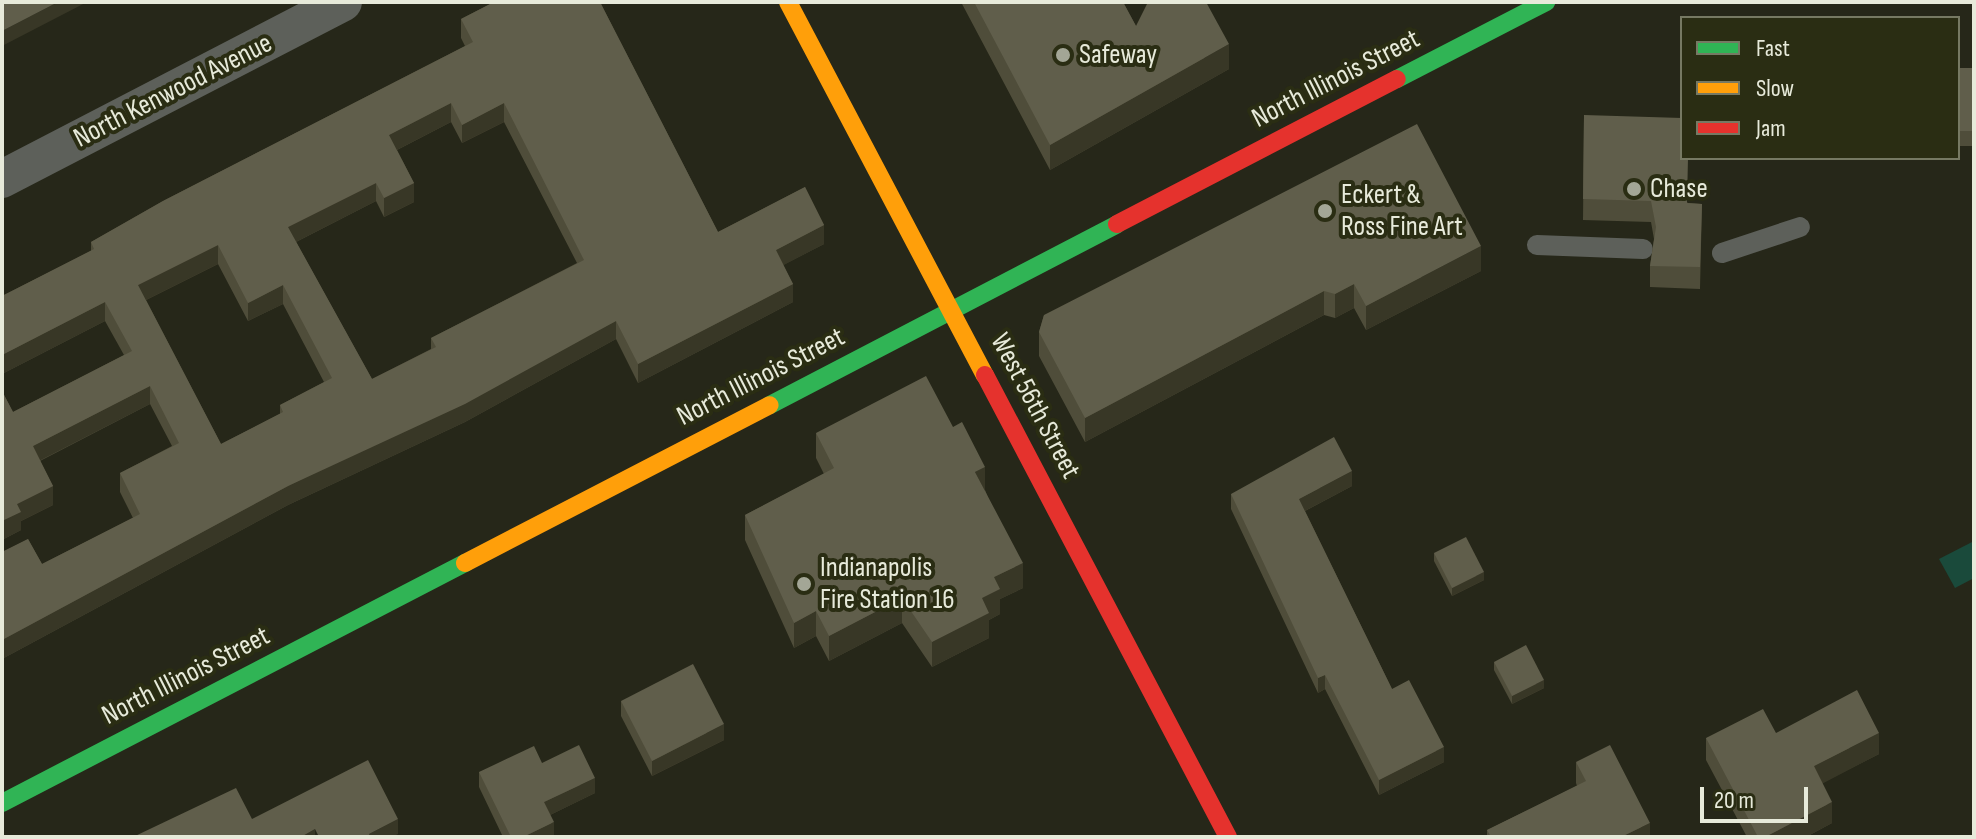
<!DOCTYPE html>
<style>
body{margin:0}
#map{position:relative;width:1976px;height:839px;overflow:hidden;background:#262719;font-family:"Sofia Sans Condensed",sans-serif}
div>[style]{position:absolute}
.water>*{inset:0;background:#1a4a3b}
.lane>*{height:20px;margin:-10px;padding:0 10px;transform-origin:10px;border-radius:10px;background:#5d605a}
.street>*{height:38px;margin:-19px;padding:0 19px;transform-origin:19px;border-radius:19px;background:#5d605a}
.fast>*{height:18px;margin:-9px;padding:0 9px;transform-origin:9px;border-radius:9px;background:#30b455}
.slow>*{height:18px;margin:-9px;padding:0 9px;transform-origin:9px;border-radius:9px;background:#ff9f0a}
.jam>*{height:18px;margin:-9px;padding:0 9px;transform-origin:9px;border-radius:9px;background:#e5322d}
.wall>*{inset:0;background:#4f4d3a}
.shaded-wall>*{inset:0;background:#383726}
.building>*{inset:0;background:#605e4b}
.dots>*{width:22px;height:22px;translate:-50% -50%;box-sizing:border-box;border:4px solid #2a2d13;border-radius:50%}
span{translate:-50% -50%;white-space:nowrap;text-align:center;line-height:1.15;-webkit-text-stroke:8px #2a2d13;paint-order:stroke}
.poi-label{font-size:28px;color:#e7eada}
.left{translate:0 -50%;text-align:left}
.street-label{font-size:28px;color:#e7eada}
.frame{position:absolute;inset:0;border:4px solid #e7eada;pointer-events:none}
.legend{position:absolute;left:1680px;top:16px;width:280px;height:144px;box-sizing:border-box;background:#2a2d13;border:2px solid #767963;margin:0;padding:10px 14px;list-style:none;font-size:24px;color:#e7eada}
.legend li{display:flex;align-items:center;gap:16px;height:40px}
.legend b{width:40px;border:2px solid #767963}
.scale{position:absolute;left:1700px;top:787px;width:108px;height:36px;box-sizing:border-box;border:4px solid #e7eada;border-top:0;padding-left:10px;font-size:24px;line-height:28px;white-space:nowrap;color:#e7eada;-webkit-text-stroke:6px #2a2d13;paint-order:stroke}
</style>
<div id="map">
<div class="water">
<div style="clip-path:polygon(1974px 541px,1974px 578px,1955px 588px,1939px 559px)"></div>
</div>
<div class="lane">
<div style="left:1537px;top:245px;width:106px;rotate:2.2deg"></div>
<div style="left:1722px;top:253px;width:82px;rotate:-18.4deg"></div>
</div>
<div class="street">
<div style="left:2px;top:179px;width:384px;rotate:-27.4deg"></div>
</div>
<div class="fast">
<div style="left:1397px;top:79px;width:168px;rotate:-27.3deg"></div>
<div style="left:770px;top:405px;width:391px;rotate:-27.5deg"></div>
<div style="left:2px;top:803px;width:522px;rotate:-27.4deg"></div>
</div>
<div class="slow">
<div style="left:788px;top:2px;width:422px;rotate:62.2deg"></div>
<div style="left:465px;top:563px;width:343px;rotate:-27.4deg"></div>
</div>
<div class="jam">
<div style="left:1117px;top:224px;width:315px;rotate:-27.4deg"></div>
<div style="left:985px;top:375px;width:522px;rotate:62.26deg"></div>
</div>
<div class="wall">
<div style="clip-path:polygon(evenodd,494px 2px,600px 2px,718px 232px,805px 187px,824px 225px,824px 244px,783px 265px,793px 284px,793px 302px,638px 383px,616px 339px,465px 422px,288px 505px,2px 659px,2px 679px,2px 552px,28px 539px,42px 564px,133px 518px,120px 492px,120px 473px,172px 446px,150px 404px,40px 461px,53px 486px,53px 505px,21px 521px,21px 530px,2px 540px,2px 391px,13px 412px,124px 355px,105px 321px,2px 374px,2px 296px,91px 251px,91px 242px,163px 201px,465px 46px,461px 38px,461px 19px,494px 2px,451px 122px,462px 143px,504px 122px,577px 263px,431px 338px,431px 349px,372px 379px,296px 242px,376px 201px,384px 217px,414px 202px,414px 183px,397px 150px,451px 122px,494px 2px,218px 264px,248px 321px,283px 304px,324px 382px,280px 405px,280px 414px,221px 444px,146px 300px,218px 264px)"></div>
<div style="clip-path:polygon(961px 2px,1123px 2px,1136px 26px,1229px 69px,1050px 170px)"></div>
<div style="clip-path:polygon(1958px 68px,1974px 68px,1974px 146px,1958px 146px)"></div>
<div style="clip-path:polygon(1584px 115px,1688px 203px,1702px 204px,1700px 289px,1650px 287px,1650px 266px,1654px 239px,1651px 222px,1583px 220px)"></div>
<div style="clip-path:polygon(1481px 271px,1366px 330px,1354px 308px,1335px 318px,1324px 315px,1085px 442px,1039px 356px,1039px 332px,1044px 315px)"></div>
<div style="clip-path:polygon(816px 433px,985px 490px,1023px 588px,1000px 599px,1000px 614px,989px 620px,989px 638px,932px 667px,902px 623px,829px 661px,816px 636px,794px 648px,745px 540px,745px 515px,824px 474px,816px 458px)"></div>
<div style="clip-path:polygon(1352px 486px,1305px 511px,1392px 689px,1444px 762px,1379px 795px,1325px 689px,1318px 693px,1231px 509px,1231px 494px)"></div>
<div style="clip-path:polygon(1434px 553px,1484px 580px,1452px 596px,1434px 561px)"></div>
<div style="clip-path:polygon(1494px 662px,1544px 688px,1512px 704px,1494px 670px)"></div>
<div style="clip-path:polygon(621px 701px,724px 740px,652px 776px,621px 716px)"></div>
<div style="clip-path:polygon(1776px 733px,1879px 754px,1822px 783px,1832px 823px,1806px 837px,1747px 837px,1706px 760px,1706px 738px)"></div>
<div style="clip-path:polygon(1576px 762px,1650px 837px,1487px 837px,1487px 830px,1577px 786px,1576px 783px)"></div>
<div style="clip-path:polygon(542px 763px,595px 793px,550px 815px,554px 837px,503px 837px,479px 787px,479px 772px)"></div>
</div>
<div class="shaded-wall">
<div style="clip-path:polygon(58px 2px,87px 2px,2px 46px,2px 31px)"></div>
<div style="clip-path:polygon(1229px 44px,1229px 69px,1050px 170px,1050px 145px)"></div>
<div style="clip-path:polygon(451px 103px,451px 122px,389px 154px,389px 135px)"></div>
<div style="clip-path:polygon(504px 103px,504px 122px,462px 143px,462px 125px)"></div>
<div style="clip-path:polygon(376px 183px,376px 201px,288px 246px,288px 227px)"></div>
<div style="clip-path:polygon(414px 183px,414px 202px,384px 217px,384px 198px)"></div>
<div style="clip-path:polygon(824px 225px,824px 244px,776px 269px,776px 250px)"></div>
<div style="clip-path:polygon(218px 245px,218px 264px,138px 304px,138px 285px)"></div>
<div style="clip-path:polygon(1481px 246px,1481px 271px,1366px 330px,1366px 306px)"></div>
<div style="clip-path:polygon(793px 284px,793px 302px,638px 383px,638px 364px)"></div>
<div style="clip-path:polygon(1354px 284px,1354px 308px,1335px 318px,1335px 294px)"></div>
<div style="clip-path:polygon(283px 285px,283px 304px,248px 321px,248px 303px)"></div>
<div style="clip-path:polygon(1324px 291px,1324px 315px,1085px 442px,1085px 418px)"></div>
<div style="clip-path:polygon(105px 302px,105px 321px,2px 374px,2px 355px)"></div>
<div style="clip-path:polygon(616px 321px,616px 339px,465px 422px,288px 505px,2px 659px,2px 640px,288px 486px)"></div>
<div style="clip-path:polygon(150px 386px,150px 404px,33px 464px,33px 446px)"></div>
<div style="clip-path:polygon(985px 467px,985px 492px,975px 472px)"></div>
<div style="clip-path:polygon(1352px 471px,1352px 486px,1299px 514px,1299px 499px)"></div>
<div style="clip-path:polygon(53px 486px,53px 505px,21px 521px,21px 530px,2px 540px,2px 521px,17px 504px)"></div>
<div style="clip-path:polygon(1023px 563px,1023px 588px,1000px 599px,1000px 614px,989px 620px,989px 638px,932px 667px,932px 642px,982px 598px,994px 577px)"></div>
<div style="clip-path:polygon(1484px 572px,1484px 580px,1452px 596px,1452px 588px)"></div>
<div style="clip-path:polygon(902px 598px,902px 623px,829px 661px,829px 636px)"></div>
<div style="clip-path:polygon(816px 611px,816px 636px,794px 648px,794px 623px)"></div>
<div style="clip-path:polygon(1325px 675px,1325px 689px,1318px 693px,1318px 678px)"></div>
<div style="clip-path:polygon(1544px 680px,1544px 688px,1512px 704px,1512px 696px)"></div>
<div style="clip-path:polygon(724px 724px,724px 740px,652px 776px,652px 761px)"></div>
<div style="clip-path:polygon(1879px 733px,1879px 754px,1814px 788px,1814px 766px)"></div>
<div style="clip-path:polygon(1444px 747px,1444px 762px,1379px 795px,1379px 780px)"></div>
<div style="clip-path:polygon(595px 778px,595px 793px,544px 818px,544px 802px)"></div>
<div style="clip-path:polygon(1832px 802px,1832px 823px,1806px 837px,1765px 837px)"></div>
<div style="clip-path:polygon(398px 819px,398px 834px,392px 837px,369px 837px,369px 834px)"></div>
<div style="clip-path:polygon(554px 822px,554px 837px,523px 837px)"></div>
<div style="clip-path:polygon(1650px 823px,1650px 837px,1621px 837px)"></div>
<div style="clip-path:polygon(315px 829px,315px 837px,301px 837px)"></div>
</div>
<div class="building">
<div style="clip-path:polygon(2px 2px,58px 2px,2px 31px)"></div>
<div style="clip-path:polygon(evenodd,494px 2px,600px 2px,718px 232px,805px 187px,824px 225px,776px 250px,793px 284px,638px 364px,616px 321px,465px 404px,288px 486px,2px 640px,2px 552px,28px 539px,42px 564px,140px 514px,120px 473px,179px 443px,150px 386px,33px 446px,53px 486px,17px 504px,21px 512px,2px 521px,2px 391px,13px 412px,132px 351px,105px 302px,2px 355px,2px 296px,94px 249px,91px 242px,163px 201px,473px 42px,461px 19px,494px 2px,451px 103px,462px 125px,504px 103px,584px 260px,431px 338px,436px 347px,372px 379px,288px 227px,376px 183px,384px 198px,414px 183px,389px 135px,451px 103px,494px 2px,218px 245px,248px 303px,283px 285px,332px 378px,280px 405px,283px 412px,221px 444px,138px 285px,218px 245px)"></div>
<div style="clip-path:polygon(974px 2px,1123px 2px,1136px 26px,1148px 2px,1206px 2px,1229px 44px,1050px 145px)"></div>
<div style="clip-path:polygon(1958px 68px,1974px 68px,1974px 131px,1958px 131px)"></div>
<div style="clip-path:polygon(1584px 115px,1682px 118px,1682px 158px,1688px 158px,1687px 203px,1702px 204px,1700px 267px,1650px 266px,1656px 227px,1651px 201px,1583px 199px)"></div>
<div style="clip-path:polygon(1417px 124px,1481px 246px,1366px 306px,1354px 284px,1335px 294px,1324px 291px,1085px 418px,1039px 332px,1044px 315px)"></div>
<div style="clip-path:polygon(926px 376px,953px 427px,962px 422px,985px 467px,975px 472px,1023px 563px,994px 577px,1000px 589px,982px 598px,989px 613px,932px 642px,902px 598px,829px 636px,816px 611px,794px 623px,745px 515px,834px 468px,816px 433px)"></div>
<div style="clip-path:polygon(1334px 437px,1352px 471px,1299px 499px,1392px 689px,1409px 680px,1444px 747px,1379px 780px,1325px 675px,1318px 678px,1231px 494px)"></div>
<div style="clip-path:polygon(1466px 537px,1484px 572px,1452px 588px,1434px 553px)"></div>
<div style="clip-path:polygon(1526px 645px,1544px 680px,1512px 696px,1494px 662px)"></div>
<div style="clip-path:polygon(693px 664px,724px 724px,652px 761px,621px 701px)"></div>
<div style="clip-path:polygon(1857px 690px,1879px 733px,1814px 766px,1832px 802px,1765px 837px,1758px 837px,1706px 738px,1763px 709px,1776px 733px)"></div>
<div style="clip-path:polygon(579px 745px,595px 778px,544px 802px,554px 822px,523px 837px,511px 837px,479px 772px,534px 746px,542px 763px)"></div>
<div style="clip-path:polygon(1610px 745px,1650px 823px,1621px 837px,1491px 837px,1487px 830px,1586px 781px,1576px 762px)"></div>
<div style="clip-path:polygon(368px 760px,398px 819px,369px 834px,370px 837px,319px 837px,315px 829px,301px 837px,133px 837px,236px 788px,252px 819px)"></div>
</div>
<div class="dots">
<div style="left:1063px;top:55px;background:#a3a696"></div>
<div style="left:1634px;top:189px;background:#a3a696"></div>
<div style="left:1325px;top:211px;background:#a3a696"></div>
<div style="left:804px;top:584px;background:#a3a696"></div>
</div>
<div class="poi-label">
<span class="left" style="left:1079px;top:55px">Safeway</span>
<span class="left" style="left:1650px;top:189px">Chase</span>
<span class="left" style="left:1341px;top:211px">Eckert &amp;<br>Ross Fine Art</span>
<span class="left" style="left:820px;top:584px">Indianapolis<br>Fire Station 16</span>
</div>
<div class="street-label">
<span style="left:1336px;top:79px;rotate:-27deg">North Illinois Street</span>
<span style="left:173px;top:91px;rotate:-27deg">North Kenwood Avenue</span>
<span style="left:761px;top:377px;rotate:-27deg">North Illinois Street</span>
<span style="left:1035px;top:406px;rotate:62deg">West 56th Street</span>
<span style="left:186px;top:676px;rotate:-27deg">North Illinois Street</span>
</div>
<div class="frame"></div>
<ul class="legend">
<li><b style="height:10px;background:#30b455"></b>Fast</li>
<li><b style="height:10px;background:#ff9f0a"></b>Slow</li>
<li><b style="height:10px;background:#e5322d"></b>Jam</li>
</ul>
<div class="scale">20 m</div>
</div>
